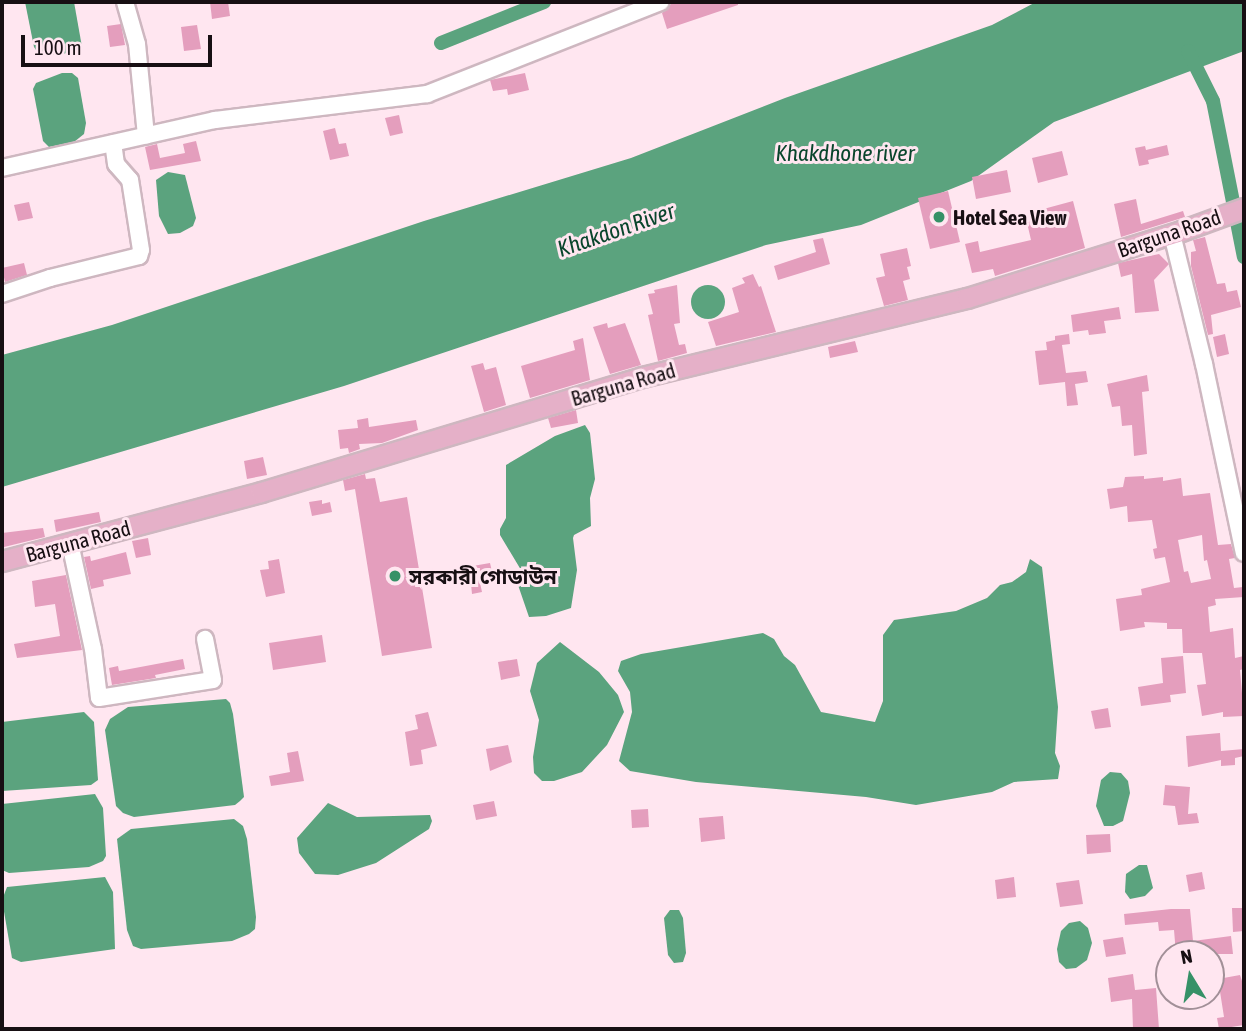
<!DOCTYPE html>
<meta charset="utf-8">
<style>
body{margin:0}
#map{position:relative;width:1246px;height:1031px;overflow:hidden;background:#ffe6f0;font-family:"Asap Condensed","Noto Sans Bengali",sans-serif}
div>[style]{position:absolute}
.water>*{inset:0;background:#5ba37e}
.round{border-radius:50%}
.canal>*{height:14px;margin:-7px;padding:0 7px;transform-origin:7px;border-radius:7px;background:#5ba37e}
.building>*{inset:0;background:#e49ebd}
.roads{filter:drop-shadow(2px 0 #ceb7c0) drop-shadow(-2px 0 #ceb7c0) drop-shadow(0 2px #ceb7c0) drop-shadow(0 -2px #ceb7c0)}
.minor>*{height:16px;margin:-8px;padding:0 8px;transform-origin:8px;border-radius:8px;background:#fff}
.major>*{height:19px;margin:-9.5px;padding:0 9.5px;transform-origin:9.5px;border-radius:9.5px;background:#e5b0c8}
.dots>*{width:19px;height:19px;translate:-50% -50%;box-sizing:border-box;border:4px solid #ffe6f0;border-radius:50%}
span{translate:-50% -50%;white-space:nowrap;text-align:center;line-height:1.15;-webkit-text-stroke:6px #ffe6f0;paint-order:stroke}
.poi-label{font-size:21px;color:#170f13;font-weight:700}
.left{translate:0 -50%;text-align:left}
.street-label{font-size:21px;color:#170f13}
.water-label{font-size:23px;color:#09452c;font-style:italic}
.frame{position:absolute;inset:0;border:4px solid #170f13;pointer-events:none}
.north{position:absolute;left:1155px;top:940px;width:70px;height:70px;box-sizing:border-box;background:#ffe6f0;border:2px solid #a29098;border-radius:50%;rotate:349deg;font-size:19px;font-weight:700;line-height:28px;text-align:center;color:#170f13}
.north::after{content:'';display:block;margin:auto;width:24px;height:32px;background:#369167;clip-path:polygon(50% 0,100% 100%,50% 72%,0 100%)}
.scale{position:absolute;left:21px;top:35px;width:191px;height:32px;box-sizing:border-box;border:4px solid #170f13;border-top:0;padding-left:9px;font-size:21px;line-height:24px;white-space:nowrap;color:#170f13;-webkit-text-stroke:5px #ffe6f0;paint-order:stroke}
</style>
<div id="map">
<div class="water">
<div style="clip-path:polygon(25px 2px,74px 2px,82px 47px,78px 52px,40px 56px,34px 47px)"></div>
<div style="clip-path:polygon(1036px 2px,1244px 2px,1244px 51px,1054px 122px,971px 181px,861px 225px,766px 245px,344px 386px,2px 487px,2px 355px,112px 325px,424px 221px,631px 158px,785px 98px,992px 25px)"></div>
<div style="clip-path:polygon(62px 73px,72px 73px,78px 78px,86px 123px,84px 134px,74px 142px,49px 147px,43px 141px,33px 89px,36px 83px)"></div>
<div style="clip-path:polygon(168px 172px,185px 175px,196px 218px,193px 226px,180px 233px,168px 234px,159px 216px,156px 180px)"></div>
<div class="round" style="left:691px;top:285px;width:34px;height:34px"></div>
<div style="clip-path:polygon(585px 425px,590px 433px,595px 479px,590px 498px,591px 526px,574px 535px,573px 538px,577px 570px,571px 608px,546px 616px,529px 617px,518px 585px,521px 570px,500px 535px,500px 529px,506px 518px,506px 465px,555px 436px)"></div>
<div style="clip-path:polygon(1030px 559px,1042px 567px,1058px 707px,1055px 753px,1060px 766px,1058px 779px,1014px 782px,992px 792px,916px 805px,866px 797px,696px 782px,630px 771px,619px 761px,632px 712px,630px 692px,618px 671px,621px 661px,641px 654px,763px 633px,774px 639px,784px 656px,795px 665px,821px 712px,875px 722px,883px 701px,883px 635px,894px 620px,956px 611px,987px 598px,1000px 585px,1012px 582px,1026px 572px)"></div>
<div style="clip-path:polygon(560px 642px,599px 672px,618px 695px,624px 712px,607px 745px,582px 772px,554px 781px,542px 781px,534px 773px,533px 757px,539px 720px,530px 691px,537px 663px)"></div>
<div style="clip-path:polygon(226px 699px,230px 703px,233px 714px,244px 797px,240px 801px,235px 805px,134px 817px,123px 813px,116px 806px,105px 730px,110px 719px,128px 707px)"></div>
<div style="clip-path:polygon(84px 712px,94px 722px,98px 780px,91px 785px,2px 791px,2px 722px)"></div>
<div style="clip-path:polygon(1110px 772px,1121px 773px,1128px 781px,1130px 793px,1123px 821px,1113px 826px,1104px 826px,1096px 806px,1101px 780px)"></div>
<div style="clip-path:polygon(95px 794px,103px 808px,106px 856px,103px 861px,89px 867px,9px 873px,2px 870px,2px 804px)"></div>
<div style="clip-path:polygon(328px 803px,357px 817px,430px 815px,432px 821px,429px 829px,376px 863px,338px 875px,315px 874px,299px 853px,297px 838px)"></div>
<div style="clip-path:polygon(234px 819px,243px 826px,247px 839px,256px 917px,255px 929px,249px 934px,232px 941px,141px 949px,133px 946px,127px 930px,117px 839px,131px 829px)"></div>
<div style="clip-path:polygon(1139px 865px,1147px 865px,1153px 888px,1145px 896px,1130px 899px,1125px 892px,1126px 874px)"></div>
<div style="clip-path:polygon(105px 877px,113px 892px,115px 949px,21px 962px,12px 958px,2px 900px,7px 887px)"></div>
<div style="clip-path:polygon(670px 910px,679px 910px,683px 918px,686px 953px,683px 962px,674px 963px,668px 955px,664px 918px)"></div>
<div style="clip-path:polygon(1080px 921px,1088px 928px,1092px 943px,1087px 960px,1076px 968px,1066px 969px,1059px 962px,1057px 949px,1061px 931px,1069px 923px)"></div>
</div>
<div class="canal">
<div style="left:441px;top:43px;width:111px;rotate:-21.7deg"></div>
<div style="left:1188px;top:51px;width:56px;rotate:63.4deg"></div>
<div style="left:1213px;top:101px;width:159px;rotate:78.8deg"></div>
</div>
<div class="building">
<div style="clip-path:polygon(210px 2px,228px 2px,230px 16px,212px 19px)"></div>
<div style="clip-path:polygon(688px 2px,738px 2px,738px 5px,667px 29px,662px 13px,671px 4px)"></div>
<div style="clip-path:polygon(121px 24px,125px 45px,110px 47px,107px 26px)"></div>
<div style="clip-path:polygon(197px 25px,201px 49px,184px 51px,181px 27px)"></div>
<div style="clip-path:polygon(525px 73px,529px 90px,508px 95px,507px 89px,493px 91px,490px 80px)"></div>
<div style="clip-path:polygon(399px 115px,403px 133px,390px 136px,385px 118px)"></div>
<div style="clip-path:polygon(335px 128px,339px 144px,346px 143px,349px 156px,330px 160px,323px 131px)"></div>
<div style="clip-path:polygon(196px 141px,201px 161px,150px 170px,145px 147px,157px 144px,160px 158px,185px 153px,183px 144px)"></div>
<div style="clip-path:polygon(1167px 145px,1169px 155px,1148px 160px,1149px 164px,1139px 166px,1135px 148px,1145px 146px,1146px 150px)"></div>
<div style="clip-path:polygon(1062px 151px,1068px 175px,1038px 183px,1032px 158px)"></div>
<div style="clip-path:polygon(1007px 170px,1011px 192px,976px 199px,972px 177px)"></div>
<div style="clip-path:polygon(948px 191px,960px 242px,930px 249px,918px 198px)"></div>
<div style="clip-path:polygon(1136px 199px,1141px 224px,1183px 211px,1185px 217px,1121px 237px,1114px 204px)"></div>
<div style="clip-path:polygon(1073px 201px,1085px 248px,995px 276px,993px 269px,972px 273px,965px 244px,978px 241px,980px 252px,1031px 240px,1025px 214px)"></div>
<div style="clip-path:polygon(29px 202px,33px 218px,18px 221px,14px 205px)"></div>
<div style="clip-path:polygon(1205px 237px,1217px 284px,1225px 283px,1227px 292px,1237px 290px,1241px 307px,1211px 315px,1213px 334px,1208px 335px,1191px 266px,1191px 252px,1196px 251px,1193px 240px)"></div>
<div style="clip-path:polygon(823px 238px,830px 264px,778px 280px,774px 266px,816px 252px,813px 240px)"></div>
<div style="clip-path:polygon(907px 248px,911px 266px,907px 267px,910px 279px,903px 281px,908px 300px,884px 306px,876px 278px,885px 276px,880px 254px)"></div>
<div style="clip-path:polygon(1159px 254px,1169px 264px,1154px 280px,1159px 311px,1135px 313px,1132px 274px,1121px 277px,1118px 263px)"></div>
<div style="clip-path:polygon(24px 263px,27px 275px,5px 282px,2px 268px)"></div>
<div style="clip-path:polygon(753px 274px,759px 287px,761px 286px,776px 332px,716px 346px,708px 322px,739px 312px,732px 288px,745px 283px,742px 278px)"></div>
<div style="clip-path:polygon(677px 285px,680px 323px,674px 324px,679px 345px,685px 344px,687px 353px,658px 361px,648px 315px,653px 314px,648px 294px,655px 293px,654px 290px)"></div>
<div style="clip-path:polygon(1119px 307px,1121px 319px,1104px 321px,1106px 333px,1089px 335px,1088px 330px,1073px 332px,1071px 315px)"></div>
<div style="clip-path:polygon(607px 323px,608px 328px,625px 323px,641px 365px,610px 374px,593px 327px)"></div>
<div style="clip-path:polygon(1069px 334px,1070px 344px,1062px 345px,1066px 373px,1086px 371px,1088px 382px,1075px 384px,1078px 405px,1067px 406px,1065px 382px,1039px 385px,1035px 351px,1047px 350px,1046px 342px,1055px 340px,1055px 336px)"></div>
<div style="clip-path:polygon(1225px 334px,1229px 354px,1217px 357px,1213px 337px)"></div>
<div style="clip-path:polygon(583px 338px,590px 380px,530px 398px,521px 366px,575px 350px,573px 341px)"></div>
<div style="clip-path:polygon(855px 341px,858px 352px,830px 358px,828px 347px)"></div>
<div style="clip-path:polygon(483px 363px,485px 370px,496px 367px,506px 405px,484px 412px,471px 366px)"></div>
<div style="clip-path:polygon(1147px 375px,1149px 391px,1142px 392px,1147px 454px,1134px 456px,1132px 425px,1122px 426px,1120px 406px,1112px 407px,1107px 384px)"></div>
<div style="clip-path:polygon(576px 410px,578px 423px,551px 428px,548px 418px)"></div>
<div style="clip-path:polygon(368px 418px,369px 427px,416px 420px,418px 430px,382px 443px,359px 444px,360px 449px,349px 453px,348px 448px,340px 449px,338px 430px,358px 428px,357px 420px)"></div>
<div style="clip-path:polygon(263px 457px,267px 475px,247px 479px,244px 461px)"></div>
<div style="clip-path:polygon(365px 474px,366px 479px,375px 478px,380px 502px,407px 497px,432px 648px,382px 656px,355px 489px,345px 491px,343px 480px)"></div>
<div style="clip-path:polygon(evenodd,1144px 476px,1144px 479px,1163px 477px,1163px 481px,1181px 478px,1183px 496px,1210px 493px,1218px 545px,1231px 544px,1235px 558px,1229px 559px,1234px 588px,1243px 587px,1244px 597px,1215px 599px,1216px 605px,1208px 607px,1210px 632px,1233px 628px,1235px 658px,1244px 656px,1244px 669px,1240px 670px,1244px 716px,1223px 717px,1223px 712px,1202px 716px,1197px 685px,1206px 684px,1202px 653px,1183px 653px,1182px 629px,1167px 629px,1167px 623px,1144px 622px,1145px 627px,1120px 631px,1116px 599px,1142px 595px,1141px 589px,1170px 582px,1165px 557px,1155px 559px,1153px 549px,1157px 548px,1152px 520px,1128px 522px,1127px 506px,1110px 509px,1107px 489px,1123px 487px,1125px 477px,1144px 476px,1202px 535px,1204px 561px,1207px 560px,1211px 579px,1191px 583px,1188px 571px,1184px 572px,1178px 540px,1202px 535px)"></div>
<div style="clip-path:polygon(322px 500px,322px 504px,330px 502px,332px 512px,312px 516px,309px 502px)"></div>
<div style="clip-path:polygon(99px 512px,101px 522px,56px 532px,54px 520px)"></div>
<div style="clip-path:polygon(43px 528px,45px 537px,4px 547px,2px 533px)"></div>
<div style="clip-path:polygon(148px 538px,151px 555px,136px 558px,132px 541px)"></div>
<div style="clip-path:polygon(126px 552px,131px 574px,103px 580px,104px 586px,91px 589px,84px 557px,90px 556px,91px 561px)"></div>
<div style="clip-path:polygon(279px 559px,285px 593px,266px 597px,260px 570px,269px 569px,268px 561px)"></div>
<div style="clip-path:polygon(490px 563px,494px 580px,480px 583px,482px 592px,472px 594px,471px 584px,464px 585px,461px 568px)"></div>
<div style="clip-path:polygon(66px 575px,82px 650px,17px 658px,14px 644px,60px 636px,55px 604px,35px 607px,32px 581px)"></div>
<div style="clip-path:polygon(322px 635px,326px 662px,273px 670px,269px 643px)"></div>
<div style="clip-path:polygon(1183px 656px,1186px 693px,1170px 695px,1171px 702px,1141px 706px,1138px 687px,1163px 683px,1161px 658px)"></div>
<div style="clip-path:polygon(183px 659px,185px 669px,155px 675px,156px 678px,112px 685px,109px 668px,118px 666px,119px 671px)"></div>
<div style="clip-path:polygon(517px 659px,520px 676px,501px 680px,498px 662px)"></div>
<div style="clip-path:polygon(1108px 708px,1111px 727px,1095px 729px,1091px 711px)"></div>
<div style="clip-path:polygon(428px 712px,437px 746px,421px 750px,423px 764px,410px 766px,405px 732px,418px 729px,415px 715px)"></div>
<div style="clip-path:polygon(1220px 733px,1221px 751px,1244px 749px,1244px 756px,1235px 758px,1235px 765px,1221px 766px,1221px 760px,1188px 767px,1186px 736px)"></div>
<div style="clip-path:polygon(508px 745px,512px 762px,490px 771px,486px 749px)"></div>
<div style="clip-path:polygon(298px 751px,304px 781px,271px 786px,269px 776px,290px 772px,287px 753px)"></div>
<div style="clip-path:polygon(1165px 785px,1190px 787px,1188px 814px,1197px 813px,1199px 823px,1178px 825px,1175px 806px,1163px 805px)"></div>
<div style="clip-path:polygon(494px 801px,497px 816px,476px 820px,473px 805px)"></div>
<div style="clip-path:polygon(648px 809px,649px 827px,632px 828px,631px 810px)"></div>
<div style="clip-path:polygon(723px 816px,725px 839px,701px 842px,699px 818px)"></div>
<div style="clip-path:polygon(1110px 834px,1111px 852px,1087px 854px,1086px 835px)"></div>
<div style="clip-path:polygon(1202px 872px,1205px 889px,1189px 892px,1186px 875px)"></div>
<div style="clip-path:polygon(1014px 877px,1016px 897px,997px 899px,995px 880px)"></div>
<div style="clip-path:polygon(1079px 880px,1083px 904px,1060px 907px,1056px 883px)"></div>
<div style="clip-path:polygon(1232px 908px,1244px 908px,1244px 931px,1233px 932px)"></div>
<div style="clip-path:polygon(1171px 909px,1190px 909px,1193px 941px,1231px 936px,1233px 954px,1176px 954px,1174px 930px,1159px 931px,1158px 922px,1125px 925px,1124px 914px)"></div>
<div style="clip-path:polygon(1123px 937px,1126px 954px,1106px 957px,1103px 940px)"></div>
<div style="clip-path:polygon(1133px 974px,1135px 990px,1156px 988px,1159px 1029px,1133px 1029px,1132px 999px,1111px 1002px,1108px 978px)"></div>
<div style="clip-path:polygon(1240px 975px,1244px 987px,1244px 1025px,1219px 1029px,1217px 1018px,1224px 1017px,1218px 979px)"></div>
</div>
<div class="roads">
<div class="minor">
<div style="left:125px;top:2px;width:44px;rotate:74.1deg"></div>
<div style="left:137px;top:44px;width:92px;rotate:84.4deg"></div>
<div style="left:2px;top:168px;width:218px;rotate:-12.7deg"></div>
<div style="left:215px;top:120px;width:214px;rotate:-7deg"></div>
<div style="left:427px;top:94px;width:251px;rotate:-21.5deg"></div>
<div style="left:1172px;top:234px;width:134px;rotate:76.2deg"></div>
<div style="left:1204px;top:364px;width:193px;rotate:78.1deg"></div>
<div style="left:2px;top:294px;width:51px;rotate:-18.4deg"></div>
<div style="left:50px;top:278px;width:92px;rotate:-13.9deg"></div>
<div style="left:139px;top:256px;width:6px;rotate:-72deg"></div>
<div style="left:141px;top:250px;width:71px;rotate:-98.9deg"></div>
<div style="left:130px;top:180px;width:21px;rotate:-131deg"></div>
<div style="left:116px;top:164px;width:21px;rotate:-98deg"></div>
<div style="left:70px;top:543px;width:108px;rotate:77.8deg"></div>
<div style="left:93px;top:649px;width:49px;rotate:83deg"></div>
<div style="left:99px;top:698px;width:115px;rotate:-9deg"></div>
<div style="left:213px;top:680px;width:42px;rotate:-101deg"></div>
</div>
<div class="major">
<div style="left:2px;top:561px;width:268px;rotate:-14.9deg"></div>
<div style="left:261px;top:492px;width:398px;rotate:-16.8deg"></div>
<div style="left:642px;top:377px;width:334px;rotate:-13.7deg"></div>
<div style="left:967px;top:298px;width:224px;rotate:-17.4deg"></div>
<div style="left:1181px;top:231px;width:67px;rotate:-20.1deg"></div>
</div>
</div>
<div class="dots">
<div style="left:939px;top:217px;background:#369167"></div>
<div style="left:395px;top:576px;background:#369167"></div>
</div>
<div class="poi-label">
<span class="left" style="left:953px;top:217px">Hotel Sea View</span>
<span class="left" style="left:409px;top:576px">সরকারী গোডাউন</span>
</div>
<div class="street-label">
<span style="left:1169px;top:233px;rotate:-19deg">Barguna Road</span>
<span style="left:623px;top:384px;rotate:-16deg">Barguna Road</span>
<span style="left:78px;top:541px;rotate:-15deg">Barguna Road</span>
</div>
<div class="water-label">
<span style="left:845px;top:153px">Khakdhone river</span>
<span style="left:616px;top:230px;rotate:-19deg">Khakdon River</span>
</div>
<div class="frame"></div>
<div class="north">N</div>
<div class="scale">100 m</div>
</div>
